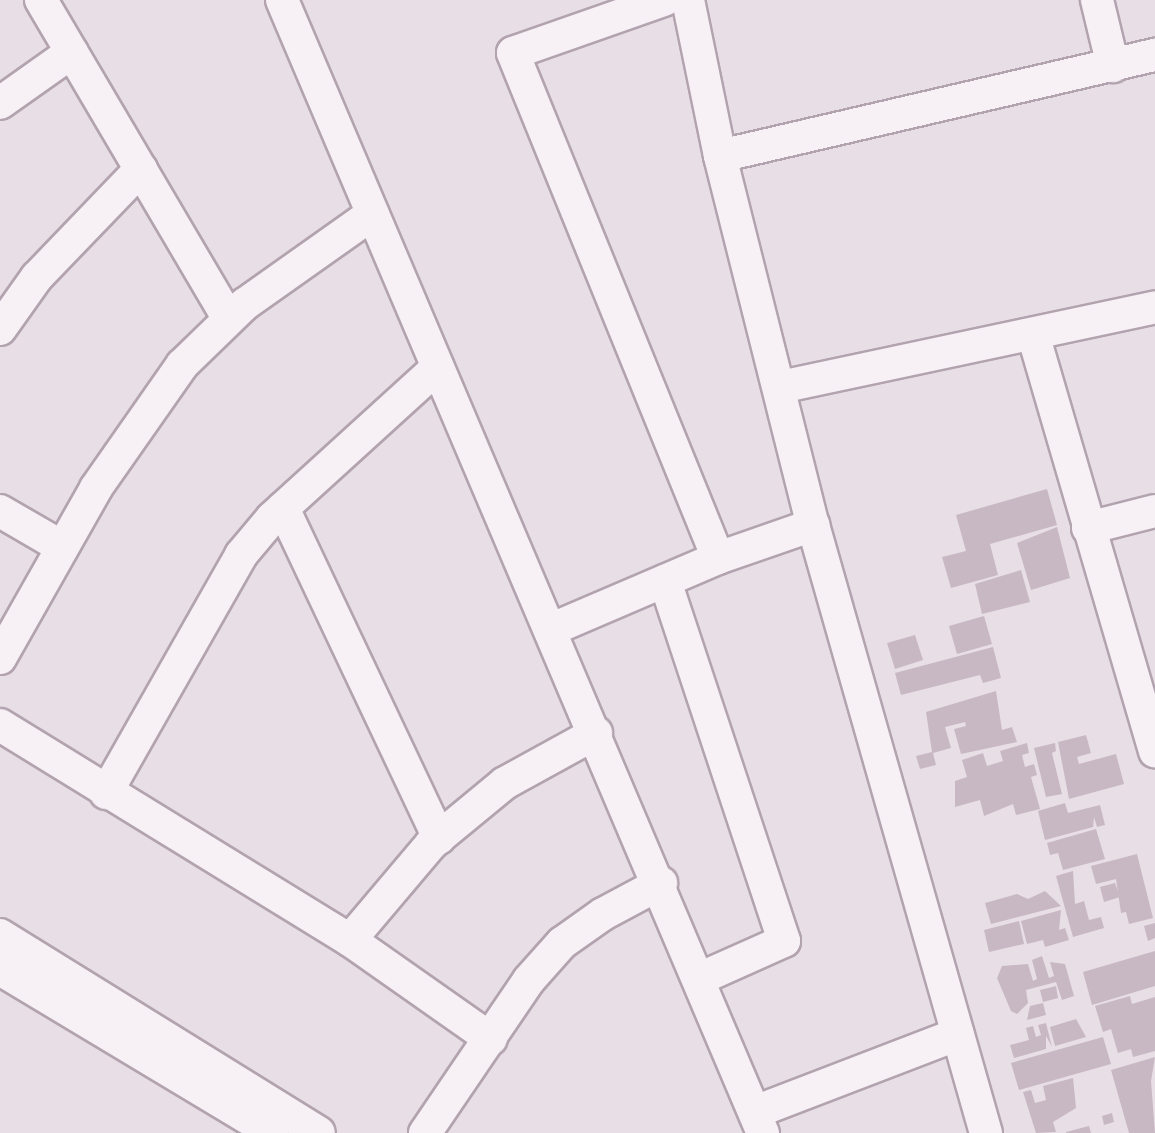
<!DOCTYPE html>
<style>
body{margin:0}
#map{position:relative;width:1155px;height:1133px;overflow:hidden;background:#e8dee6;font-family:"Noto Sans",sans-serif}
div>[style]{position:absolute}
.building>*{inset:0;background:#c8b8c4}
.roads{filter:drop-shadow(2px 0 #b2a3af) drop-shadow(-2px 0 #b2a3af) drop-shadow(0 2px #b2a3af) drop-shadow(0 -2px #b2a3af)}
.minor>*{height:32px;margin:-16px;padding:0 16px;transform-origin:16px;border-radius:16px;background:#f7f1f5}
span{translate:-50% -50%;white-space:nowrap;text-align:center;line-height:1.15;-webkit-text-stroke:7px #f6eef4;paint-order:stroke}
</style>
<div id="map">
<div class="building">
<div style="clip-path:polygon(1047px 489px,1057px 525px,990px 544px,998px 575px,951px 588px,942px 557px,966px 551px,956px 515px)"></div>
<div style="clip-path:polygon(1057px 527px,1070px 578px,1031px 590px,1017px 543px)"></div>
<div style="clip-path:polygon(1021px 570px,1030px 602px,982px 614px,975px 584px)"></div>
<div style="clip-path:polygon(984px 616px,992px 644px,957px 654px,949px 626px)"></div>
<div style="clip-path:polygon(915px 635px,923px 660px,895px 669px,887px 643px)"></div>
<div style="clip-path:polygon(993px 647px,1001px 678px,983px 683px,980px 675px,901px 695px,895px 673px)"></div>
<div style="clip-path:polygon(996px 691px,1002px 730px,1012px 727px,1017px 742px,961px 754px,954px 729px,966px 726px,965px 722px,945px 727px,951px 748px,933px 753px,936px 765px,920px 769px,916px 756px,932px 752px,926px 712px)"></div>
<div style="clip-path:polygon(1086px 735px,1091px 753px,1077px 757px,1079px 764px,1116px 754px,1124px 784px,1069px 799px,1058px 742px)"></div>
<div style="clip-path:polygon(1027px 743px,1029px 753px,1022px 755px,1025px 767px,1034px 764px,1037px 775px,1031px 777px,1040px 809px,1016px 815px,1013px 804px,984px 816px,980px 800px,955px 807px,955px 781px,967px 777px,962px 760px,983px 753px,987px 766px,1003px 761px,1000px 751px)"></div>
<div style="clip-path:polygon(1055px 743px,1056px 751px,1052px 753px,1062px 794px,1046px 797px,1034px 748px)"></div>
<div style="clip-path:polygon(1065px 803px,1068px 813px,1100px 805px,1105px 825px,1097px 827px,1094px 817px,1093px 827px,1045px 840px,1038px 811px)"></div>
<div style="clip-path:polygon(1096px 829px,1105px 859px,1063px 870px,1058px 853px,1050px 855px,1047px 843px)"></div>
<div style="clip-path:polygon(1137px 854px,1153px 918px,1129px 924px,1126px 912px,1121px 913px,1116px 879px,1096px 884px,1091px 866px)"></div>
<div style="clip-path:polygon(1073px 871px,1075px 904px,1084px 901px,1089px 920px,1101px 917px,1104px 928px,1073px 937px,1056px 876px)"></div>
<div style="clip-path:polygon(1115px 883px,1120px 897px,1104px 902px,1100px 887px)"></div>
<div style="clip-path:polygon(1045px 891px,1061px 906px,991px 924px,985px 903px,1017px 894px,1028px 899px)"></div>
<div style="clip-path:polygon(1061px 910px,1059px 930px,1065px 928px,1069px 940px,1045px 947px,1043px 940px,1027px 944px,1021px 921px)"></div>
<div style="clip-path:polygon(1019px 921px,1024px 944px,989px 952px,984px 930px)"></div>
<div style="clip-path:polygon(1155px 923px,1155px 938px,1148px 941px,1144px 926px)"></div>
<div style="clip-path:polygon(1155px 951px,1155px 986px,1092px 1005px,1083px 972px)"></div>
<div style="clip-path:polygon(1042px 956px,1049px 978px,1054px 976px,1050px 962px,1065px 964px,1074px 996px,1062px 1000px,1056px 982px,1026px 990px,1028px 1003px,1017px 1014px,1011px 1011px,997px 978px,1002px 966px,1028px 964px,1033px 981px,1037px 979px,1032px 960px)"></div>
<div style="clip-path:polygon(1056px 986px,1058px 998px,1043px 1002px,1040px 990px)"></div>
<div style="clip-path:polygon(1130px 996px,1132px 1004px,1155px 997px,1155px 1051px,1133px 1057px,1131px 1049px,1118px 1053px,1111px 1029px,1103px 1032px,1095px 1006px)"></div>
<div style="clip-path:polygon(1043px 1003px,1046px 1015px,1027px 1020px,1030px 1006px)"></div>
<div style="clip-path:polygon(1076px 1019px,1086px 1037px,1055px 1046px,1050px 1027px)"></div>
<div style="clip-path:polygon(1046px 1023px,1052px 1047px,1046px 1036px,1046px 1049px,1014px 1058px,1010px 1045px,1029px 1040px,1026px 1028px,1033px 1026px,1036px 1037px,1041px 1035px,1038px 1025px)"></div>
<div style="clip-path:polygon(1103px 1037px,1111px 1064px,1019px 1090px,1011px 1063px)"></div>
<div style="clip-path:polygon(1155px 1057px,1151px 1081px,1155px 1133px,1129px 1133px,1111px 1070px)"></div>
<div style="clip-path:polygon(1073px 1078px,1076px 1108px,1053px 1122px,1056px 1132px,1036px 1133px,1023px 1092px,1031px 1090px,1035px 1103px,1046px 1100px,1043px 1086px)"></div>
<div style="clip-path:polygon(1112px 1113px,1114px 1122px,1104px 1125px,1102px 1116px)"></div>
<div style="clip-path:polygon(1089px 1126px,1091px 1133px,1066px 1133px,1066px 1132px)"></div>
</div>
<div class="roads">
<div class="minor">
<div style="left:41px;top:0;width:370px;rotate:59.5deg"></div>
<div style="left:282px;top:0;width:1231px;rotate:67deg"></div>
<div style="left:664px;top:0;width:160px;rotate:160.7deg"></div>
<div style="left:513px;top:53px;width:545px;rotate:67.91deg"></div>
<div style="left:718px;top:558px;width:101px;rotate:-19.2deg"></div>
<div style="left:688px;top:0;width:159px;rotate:78.4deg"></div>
<div style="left:720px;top:156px;width:381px;rotate:75.9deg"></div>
<div style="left:813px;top:525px;width:632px;rotate:74.12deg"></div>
<div style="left:1097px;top:0;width:68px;rotate:76.4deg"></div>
<div style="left:0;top:103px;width:88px;rotate:-35.3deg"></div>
<div style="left:720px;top:156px;width:447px;rotate:-13.1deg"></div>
<div style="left:0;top:329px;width:64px;rotate:-54.6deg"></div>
<div style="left:37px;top:277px;width:150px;rotate:-46.1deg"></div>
<div style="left:1033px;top:334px;width:435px;rotate:73.7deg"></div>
<div style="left:780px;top:387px;width:383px;rotate:-12deg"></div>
<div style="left:283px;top:508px;width:365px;rotate:64.7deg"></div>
<div style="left:0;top:511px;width:72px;rotate:30.1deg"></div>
<div style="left:1088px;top:528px;width:69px;rotate:-14.2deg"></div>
<div style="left:665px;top:581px;width:379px;rotate:71.7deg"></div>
<div style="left:784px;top:941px;width:91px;rotate:156deg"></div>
<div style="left:550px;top:630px;width:183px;rotate:-23.2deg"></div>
<div style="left:0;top:658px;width:195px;rotate:-60.5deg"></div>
<div style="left:96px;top:488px;width:150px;rotate:-55deg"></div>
<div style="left:182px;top:365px;width:88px;rotate:-44.1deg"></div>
<div style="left:245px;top:304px;width:156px;rotate:-35.3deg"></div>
<div style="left:0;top:725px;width:411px;rotate:31.6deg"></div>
<div style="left:350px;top:940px;width:172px;rotate:35.1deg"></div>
<div style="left:106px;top:793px;width:274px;rotate:-60.4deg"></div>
<div style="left:241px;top:555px;width:48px;rotate:-50deg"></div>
<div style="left:272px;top:518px;width:224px;rotate:-42.3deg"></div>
<div style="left:0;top:935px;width:375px;rotate:31.8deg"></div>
<div style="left:350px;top:940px;width:126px;rotate:-49.8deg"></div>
<div style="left:431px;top:844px;width:96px;rotate:-39.5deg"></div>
<div style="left:505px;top:783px;width:104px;rotate:-28.8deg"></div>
<div style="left:0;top:969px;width:318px;rotate:31deg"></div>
<div style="left:755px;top:1112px;width:217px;rotate:-21deg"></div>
<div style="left:425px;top:1133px;width:185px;rotate:-55.8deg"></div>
<div style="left:529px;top:980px;width:50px;rotate:-48.3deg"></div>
<div style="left:562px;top:943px;width:50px;rotate:-35.3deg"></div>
<div style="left:603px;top:914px;width:66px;rotate:-28.1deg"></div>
</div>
</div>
</div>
